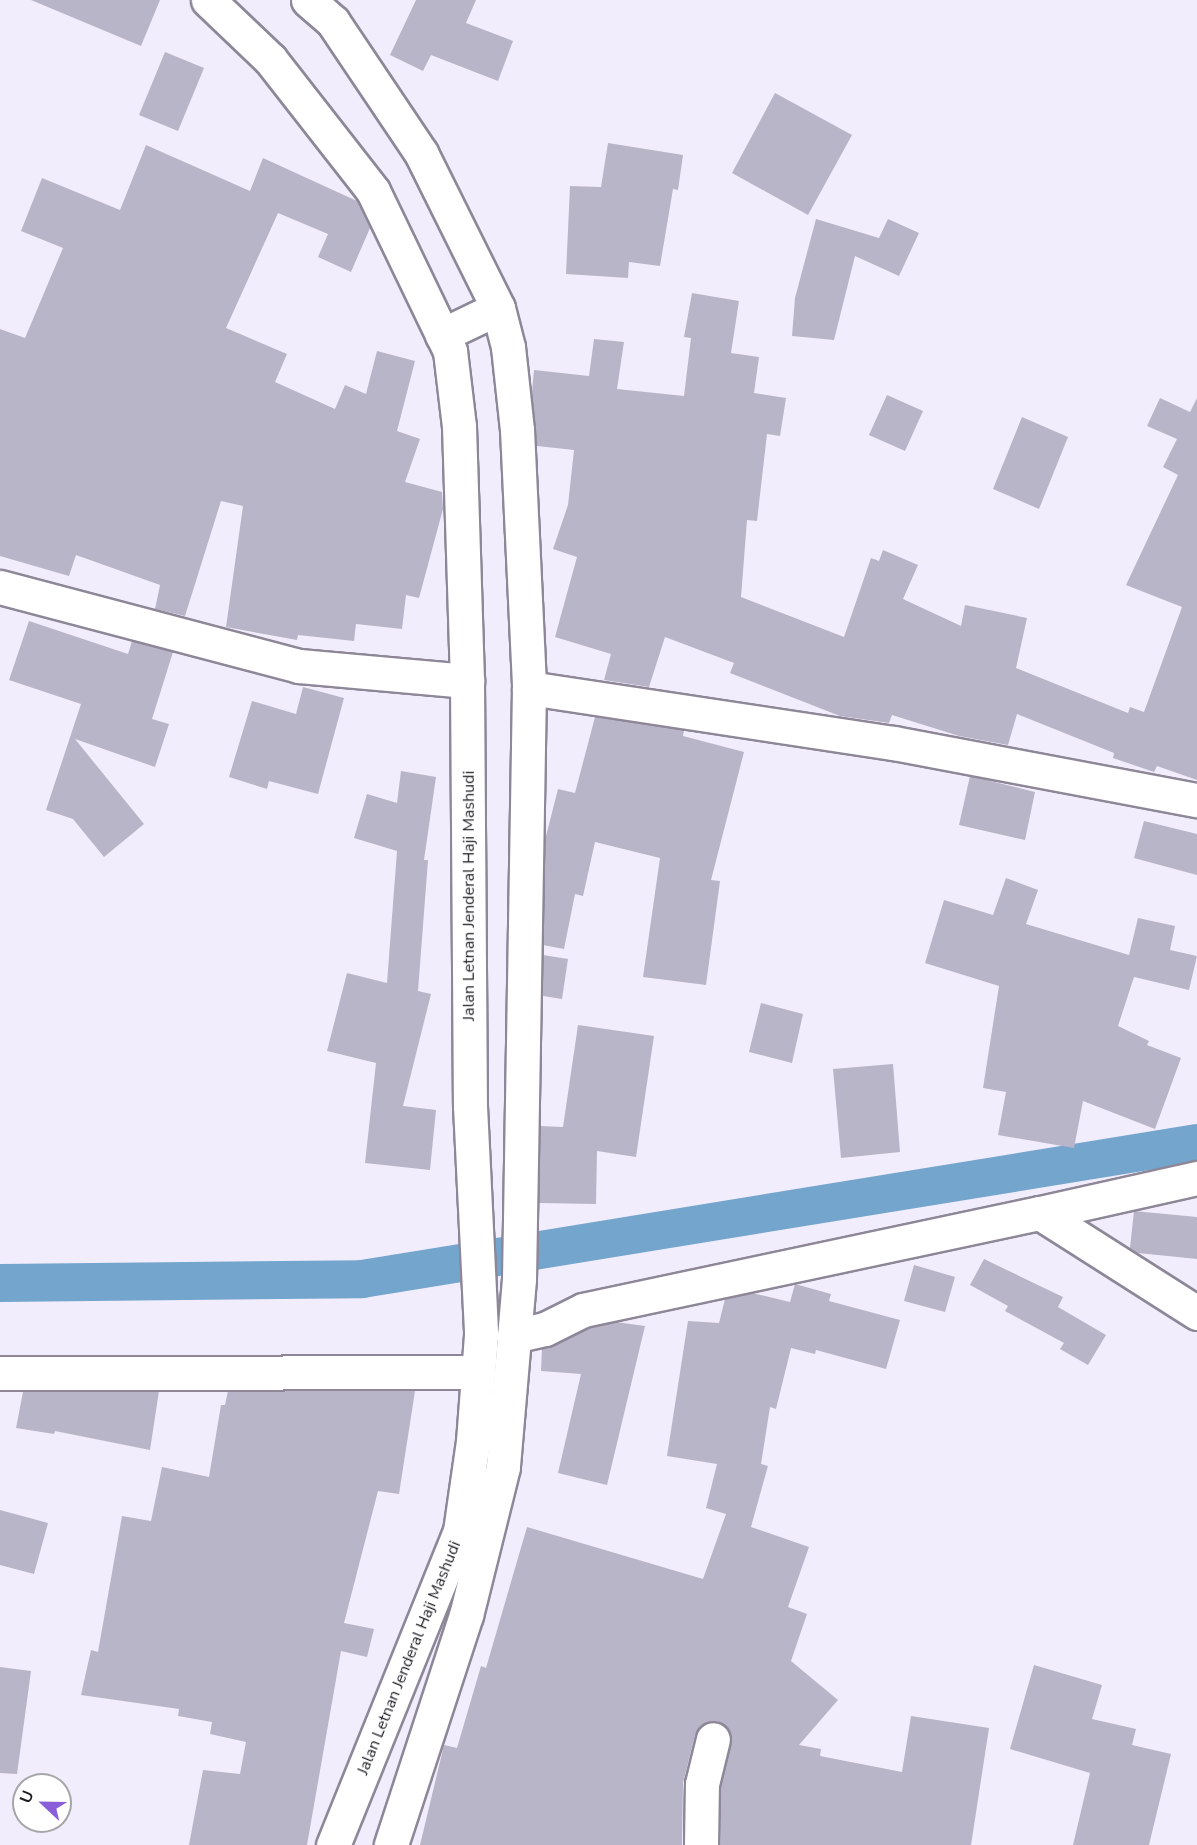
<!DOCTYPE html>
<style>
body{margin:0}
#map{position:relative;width:1197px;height:1845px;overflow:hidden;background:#f2edfc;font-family:"Nunito Sans",sans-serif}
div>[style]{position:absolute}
.canal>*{height:38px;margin:-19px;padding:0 19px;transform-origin:19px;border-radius:19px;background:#74a5cd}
.building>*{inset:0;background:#b8b5c9}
.roads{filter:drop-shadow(2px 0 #8d8798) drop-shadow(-2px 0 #8d8798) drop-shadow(0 2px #8d8798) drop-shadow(0 -2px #8d8798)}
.minor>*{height:33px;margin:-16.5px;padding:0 16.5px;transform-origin:16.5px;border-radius:16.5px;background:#fff}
.primary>*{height:33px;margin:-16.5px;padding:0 16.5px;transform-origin:16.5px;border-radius:16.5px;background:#fff}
span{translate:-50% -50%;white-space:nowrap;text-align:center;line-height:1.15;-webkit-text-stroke:4.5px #fff;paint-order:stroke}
.street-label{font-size:16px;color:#201d24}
.north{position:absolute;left:12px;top:1773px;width:60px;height:60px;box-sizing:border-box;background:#fff;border:2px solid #a6a5a7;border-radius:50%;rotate:292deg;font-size:16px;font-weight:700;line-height:24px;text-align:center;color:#201d24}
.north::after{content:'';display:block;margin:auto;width:21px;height:27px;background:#895ed8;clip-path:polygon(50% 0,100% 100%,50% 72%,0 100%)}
</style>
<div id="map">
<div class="canal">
<div style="left:0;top:1283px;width:362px;rotate:-0.6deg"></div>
<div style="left:362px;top:1279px;width:846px;rotate:-9.25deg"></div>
</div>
<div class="building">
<div style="clip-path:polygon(31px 0,160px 0,141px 46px)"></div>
<div style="clip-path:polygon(416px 0,476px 0,466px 23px,513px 41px,498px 81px,431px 55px,423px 71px,390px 55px)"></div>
<div style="clip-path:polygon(165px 52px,204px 68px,178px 131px,139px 115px)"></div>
<div style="clip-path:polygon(775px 93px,852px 135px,808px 215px,732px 173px)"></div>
<div style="clip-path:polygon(608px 143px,683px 155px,678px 190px,673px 189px,660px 266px,629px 262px,628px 278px,566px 274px,570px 186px,601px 187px)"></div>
<div style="clip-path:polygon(146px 145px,250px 191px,263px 158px,357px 201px,370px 228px,351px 272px,318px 257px,328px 234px,278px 213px,226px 328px,287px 354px,275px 382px,335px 409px,345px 385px,366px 394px,377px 351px,415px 361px,397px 431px,420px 439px,405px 482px,442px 492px,443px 509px,419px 598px,406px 595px,402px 629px,356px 624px,354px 641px,298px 635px,297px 640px,226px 627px,243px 506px,221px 501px,185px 616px,155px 609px,160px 585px,76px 555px,69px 576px,0 556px,0 329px,25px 338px,63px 248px,21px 231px,42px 178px,120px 210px)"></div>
<div style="clip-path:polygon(816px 219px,879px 238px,888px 219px,919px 233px,899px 276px,855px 256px,834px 340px,792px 336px,795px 298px)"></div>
<div style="clip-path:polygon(692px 293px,739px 301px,731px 353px,759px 357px,754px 393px,786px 398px,780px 436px,767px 434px,757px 521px,747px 520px,741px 597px,844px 637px,871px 558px,879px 561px,883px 550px,918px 565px,903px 599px,961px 626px,965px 605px,1027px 618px,1016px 668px,1128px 713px,1130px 707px,1144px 712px,1182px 607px,1126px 585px,1178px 475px,1163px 467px,1177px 439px,1147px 426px,1160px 398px,1190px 412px,1197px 398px,1197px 780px,1157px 766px,1154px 772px,1113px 758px,1114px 753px,1017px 714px,1008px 745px,959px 736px,892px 715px,889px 723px,840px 716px,730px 673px,734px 663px,665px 637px,649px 687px,604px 680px,611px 654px,555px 637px,577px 557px,553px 549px,568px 505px,574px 450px,537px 446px,532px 392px,534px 370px,589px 376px,594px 339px,624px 342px,617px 389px,684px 396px,691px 338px,684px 337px)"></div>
<div style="clip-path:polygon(887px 395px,923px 411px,905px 451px,869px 435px)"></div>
<div style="clip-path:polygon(1022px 417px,1068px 437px,1039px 509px,993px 489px)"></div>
<div style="clip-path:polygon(29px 621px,128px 654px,132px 641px,173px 652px,152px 719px,169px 724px,155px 767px,75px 739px,144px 824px,104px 857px,73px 819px,46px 810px,81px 704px,9px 680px)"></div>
<div style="clip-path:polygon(303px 687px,344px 698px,318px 794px,269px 781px,267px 789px,229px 777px,252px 701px,296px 714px)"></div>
<div style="clip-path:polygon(595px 717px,684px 730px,683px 736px,744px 752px,711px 880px,720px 881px,706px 985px,643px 977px,660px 858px,595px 842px,583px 896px,575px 894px,564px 949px,543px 945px,545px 840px,558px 789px,575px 793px)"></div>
<div style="clip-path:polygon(401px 771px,436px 777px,424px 860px,428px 860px,418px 991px,431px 994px,403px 1106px,436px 1110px,430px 1170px,365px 1163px,376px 1063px,327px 1051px,347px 973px,387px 983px,397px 851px,354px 838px,367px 794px,397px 803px)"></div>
<div style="clip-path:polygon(970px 776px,1035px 792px,1025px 840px,959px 825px)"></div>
<div style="clip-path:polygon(1144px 821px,1197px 834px,1197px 875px,1134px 858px)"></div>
<div style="clip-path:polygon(1006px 878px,1038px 890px,1026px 924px,1129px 955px,1138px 918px,1175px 926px,1170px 950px,1197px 956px,1189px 990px,1134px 977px,1118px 1026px,1149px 1041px,1147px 1045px,1181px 1058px,1155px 1129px,1083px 1101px,1074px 1148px,998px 1135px,1006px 1092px,983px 1088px,999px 986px,925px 963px,944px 900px,993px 915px)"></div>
<div style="clip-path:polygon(543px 955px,568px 959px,562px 999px,543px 996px)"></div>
<div style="clip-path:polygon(761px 1003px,803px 1014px,792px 1063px,749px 1052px)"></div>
<div style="clip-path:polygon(578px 1025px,654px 1036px,636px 1157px,597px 1151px,596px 1204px,539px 1203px,540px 1126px,563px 1127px)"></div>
<div style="clip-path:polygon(893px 1064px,900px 1152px,841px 1158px,833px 1069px)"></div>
<div style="clip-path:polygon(1134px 1211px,1197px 1217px,1197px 1259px,1138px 1253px,1130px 1248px)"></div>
<div style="clip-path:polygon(984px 1259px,1063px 1297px,1058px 1307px,1106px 1335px,1088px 1365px,1060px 1349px,1064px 1343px,1005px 1311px,1008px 1306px,970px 1285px)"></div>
<div style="clip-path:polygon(914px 1265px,955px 1277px,945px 1312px,904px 1301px)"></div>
<div style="clip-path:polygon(795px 1284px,831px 1294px,829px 1301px,900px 1320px,886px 1369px,816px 1350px,815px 1354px,791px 1348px,776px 1409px,770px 1407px,761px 1464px,768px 1466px,751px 1527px,809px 1547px,788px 1607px,807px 1614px,791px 1661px,838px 1700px,799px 1745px,821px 1749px,820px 1756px,902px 1772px,911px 1716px,989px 1728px,971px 1845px,720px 1845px,721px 1786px,731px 1734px,717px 1721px,700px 1726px,695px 1735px,683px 1783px,682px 1845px,420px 1845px,444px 1745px,457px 1748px,481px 1666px,486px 1668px,527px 1527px,703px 1579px,726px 1514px,706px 1508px,717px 1464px,667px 1456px,688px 1321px,719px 1323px,725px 1299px,752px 1293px,790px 1302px)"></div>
<div style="clip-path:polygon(616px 1322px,645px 1326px,607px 1485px,558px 1473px,581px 1374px,541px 1371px,542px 1349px,589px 1328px)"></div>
<div style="clip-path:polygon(159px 1391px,150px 1450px,55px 1431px,54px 1434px,16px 1428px,23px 1392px)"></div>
<div style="clip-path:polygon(228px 1391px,415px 1391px,399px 1494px,378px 1491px,344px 1623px,374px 1629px,367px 1657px,341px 1651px,307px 1845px,189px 1845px,203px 1770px,240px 1774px,246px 1742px,210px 1734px,212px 1722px,178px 1716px,179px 1709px,81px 1695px,91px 1650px,98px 1652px,122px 1516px,151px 1521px,162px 1467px,209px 1477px,221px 1405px,225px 1405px)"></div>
<div style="clip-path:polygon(0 1510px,48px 1523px,34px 1574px,0 1565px)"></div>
<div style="clip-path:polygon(1034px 1665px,1102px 1685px,1092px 1719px,1136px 1729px,1132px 1745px,1171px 1754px,1149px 1845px,1073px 1845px,1090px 1773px,1010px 1749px)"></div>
<div style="clip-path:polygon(0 1667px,31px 1671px,17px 1774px,0 1773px)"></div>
</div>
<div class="roads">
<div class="minor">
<div style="left:0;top:587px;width:309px;rotate:14.8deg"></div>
<div style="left:299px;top:666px;width:169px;rotate:5.1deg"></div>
<div style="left:529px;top:688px;width:369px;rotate:8.6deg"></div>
<div style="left:894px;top:743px;width:308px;rotate:10.7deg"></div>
<div style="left:1040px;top:1213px;width:161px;rotate:-12.6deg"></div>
<div style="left:514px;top:1336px;width:32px;rotate:-13deg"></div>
<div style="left:545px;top:1329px;width:42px;rotate:-26.6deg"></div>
<div style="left:583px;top:1310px;width:467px;rotate:-12deg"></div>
<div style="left:1040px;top:1213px;width:186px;rotate:32.5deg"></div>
<div style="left:0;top:1373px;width:479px;rotate:-0.1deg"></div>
<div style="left:701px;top:1845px;width:61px;rotate:-89.1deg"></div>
<div style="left:702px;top:1784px;width:46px;rotate:-76.3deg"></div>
</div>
<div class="primary">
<div style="left:208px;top:0;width:86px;rotate:43.6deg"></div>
<div style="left:270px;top:59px;width:167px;rotate:52deg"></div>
<div style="left:373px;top:191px;width:178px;rotate:64.3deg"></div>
<div style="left:450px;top:351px;width:76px;rotate:83.2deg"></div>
<div style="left:459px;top:426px;width:255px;rotate:88.2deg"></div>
<div style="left:467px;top:681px;width:425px;rotate:89.6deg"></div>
<div style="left:470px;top:1106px;width:229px;rotate:87.2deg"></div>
<div style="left:481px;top:1335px;width:106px;rotate:94.3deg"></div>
<div style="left:473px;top:1441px;width:91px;rotate:98.2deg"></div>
<div style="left:460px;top:1531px;width:339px;rotate:112deg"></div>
<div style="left:308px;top:0;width:33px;rotate:41deg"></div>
<div style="left:333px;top:22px;width:158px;rotate:56.1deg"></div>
<div style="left:421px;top:153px;width:173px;rotate:63.6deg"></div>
<div style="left:498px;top:308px;width:40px;rotate:75.6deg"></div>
<div style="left:508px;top:347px;width:83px;rotate:83.8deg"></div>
<div style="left:517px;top:430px;width:258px;rotate:87.3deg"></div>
<div style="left:529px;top:688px;width:591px;rotate:90.97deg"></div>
<div style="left:519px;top:1279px;width:189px;rotate:94.9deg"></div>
<div style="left:503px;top:1467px;width:153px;rotate:104deg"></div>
<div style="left:466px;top:1615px;width:242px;rotate:108.1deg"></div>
<div style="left:442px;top:335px;width:62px;rotate:-25.7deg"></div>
</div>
</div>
<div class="street-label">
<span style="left:469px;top:896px;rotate:-90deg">Jalan Letnan Jenderal Haji Mashudi</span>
<span style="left:409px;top:1658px;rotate:-68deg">Jalan Letnan Jenderal Haji Mashudi</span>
</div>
<div class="north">U</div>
</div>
